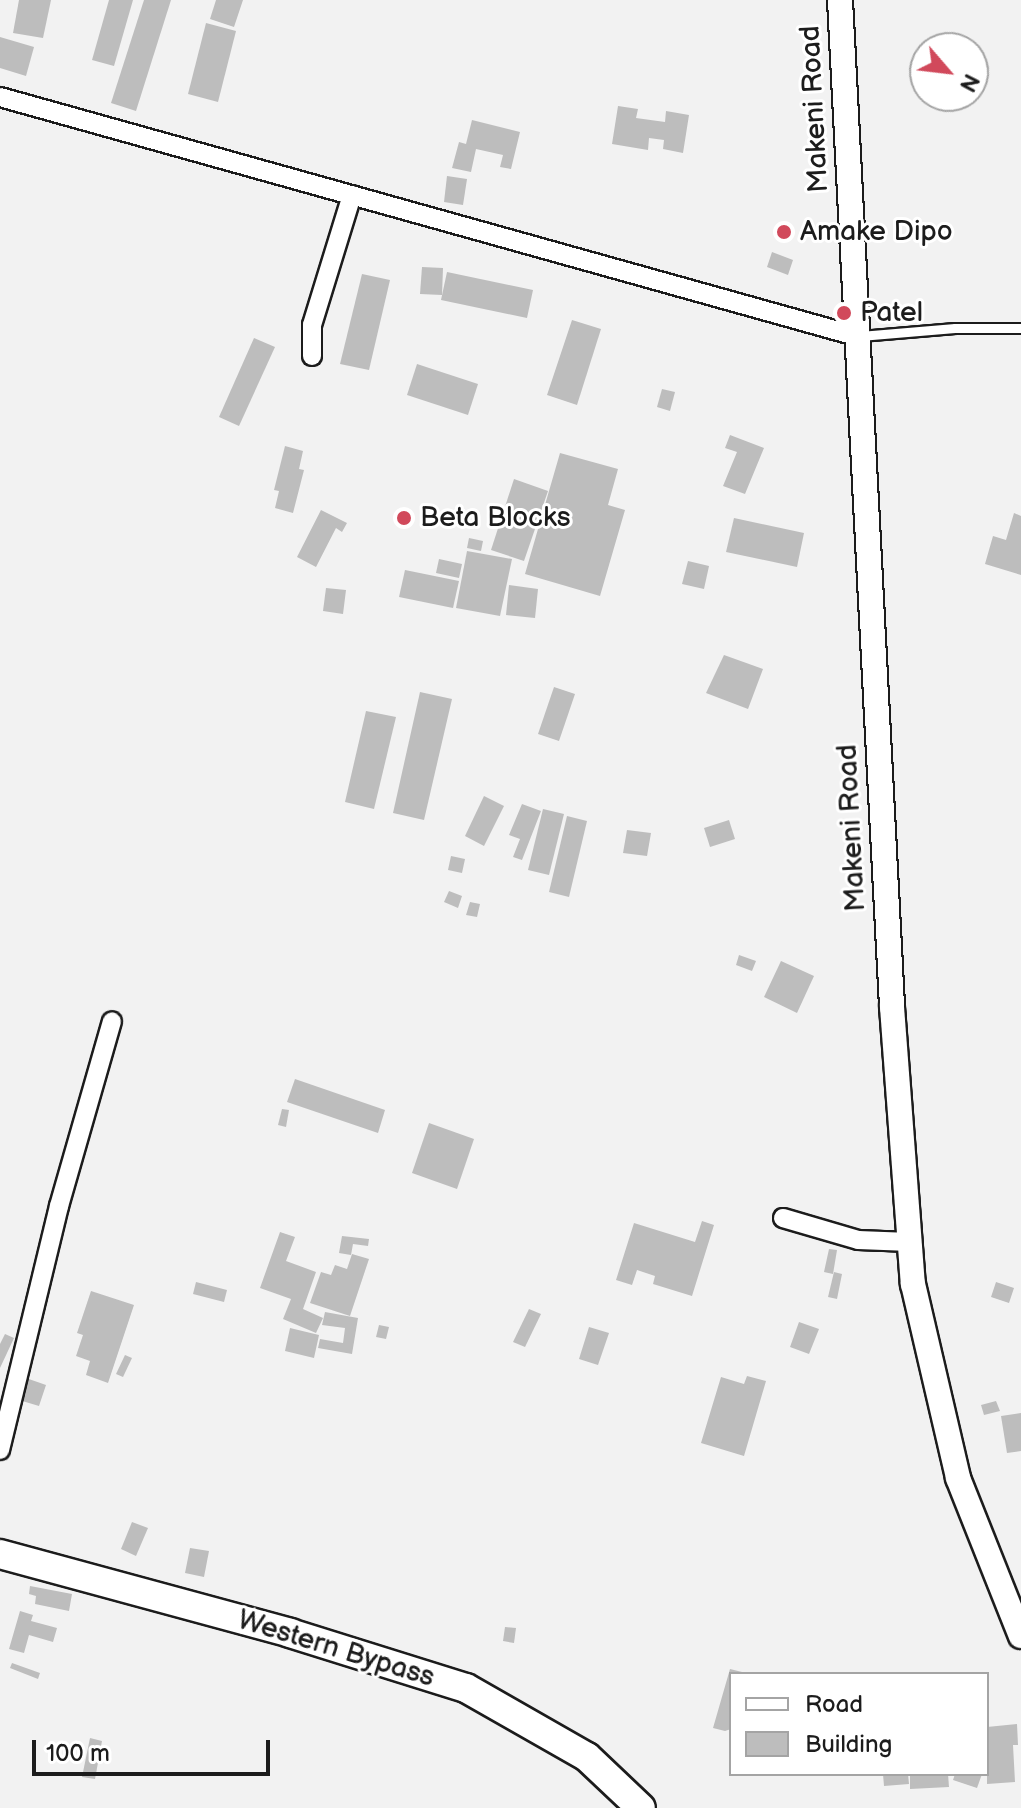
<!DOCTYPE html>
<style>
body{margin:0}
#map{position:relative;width:1021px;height:1808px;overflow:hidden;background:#f2f2f2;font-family:"Balsamiq Sans",sans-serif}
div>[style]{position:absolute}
.building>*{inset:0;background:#bdbdbd}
.roads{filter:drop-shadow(2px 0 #1c1c1c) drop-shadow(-2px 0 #1c1c1c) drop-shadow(0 2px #1c1c1c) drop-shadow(0 -2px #1c1c1c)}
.service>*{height:9px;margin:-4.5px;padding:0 4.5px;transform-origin:4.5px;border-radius:4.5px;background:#fff}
.minor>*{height:18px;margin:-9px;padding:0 9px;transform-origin:9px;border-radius:9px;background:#fff}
.secondary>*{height:24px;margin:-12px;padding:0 12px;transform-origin:12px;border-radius:12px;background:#fff}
.primary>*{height:28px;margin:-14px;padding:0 14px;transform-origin:14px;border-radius:14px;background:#fff}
.dots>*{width:22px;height:22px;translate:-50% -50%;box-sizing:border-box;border:4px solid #fff;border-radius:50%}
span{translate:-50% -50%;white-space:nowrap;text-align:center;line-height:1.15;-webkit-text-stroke:6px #fff;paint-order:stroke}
.street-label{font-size:28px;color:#1c1c1c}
.poi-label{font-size:28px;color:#1c1c1c}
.left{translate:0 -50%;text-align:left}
.legend{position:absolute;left:729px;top:1672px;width:260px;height:104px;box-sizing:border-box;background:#fff;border:2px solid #a4a4a4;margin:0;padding:10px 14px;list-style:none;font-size:24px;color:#1c1c1c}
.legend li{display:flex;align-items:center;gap:16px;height:40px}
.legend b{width:40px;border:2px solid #a4a4a4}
.north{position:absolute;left:909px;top:32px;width:80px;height:80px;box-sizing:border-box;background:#fff;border:2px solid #a4a4a4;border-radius:50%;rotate:118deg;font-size:22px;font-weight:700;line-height:32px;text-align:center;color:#1c1c1c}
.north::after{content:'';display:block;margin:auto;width:28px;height:36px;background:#d1495b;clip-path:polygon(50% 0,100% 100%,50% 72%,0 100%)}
.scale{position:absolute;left:32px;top:1740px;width:238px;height:36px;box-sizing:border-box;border:4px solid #1c1c1c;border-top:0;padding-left:10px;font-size:24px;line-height:28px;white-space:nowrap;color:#1c1c1c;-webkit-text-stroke:6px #fff;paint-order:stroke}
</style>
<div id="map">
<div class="building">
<div style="clip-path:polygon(19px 0,51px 0,43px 38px,13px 33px)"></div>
<div style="clip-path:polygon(109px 0,133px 0,114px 66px,92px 60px)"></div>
<div style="clip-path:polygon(144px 0,171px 0,136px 111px,111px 103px)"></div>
<div style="clip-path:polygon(216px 0,243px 0,234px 27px,210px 19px)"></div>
<div style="clip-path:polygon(206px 23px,236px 31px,218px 102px,188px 94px)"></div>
<div style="clip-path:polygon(0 37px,34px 47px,26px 76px,0 68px)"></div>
<div style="clip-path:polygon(618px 106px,638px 109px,636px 118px,665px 122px,666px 111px,689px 115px,683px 153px,663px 149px,664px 140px,649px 138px,648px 150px,612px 144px)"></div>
<div style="clip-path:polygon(472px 120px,520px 132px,511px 169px,500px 167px,503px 155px,476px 149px,471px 172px,452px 168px,459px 142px,466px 144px)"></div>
<div style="clip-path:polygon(447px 176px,467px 179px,463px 205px,444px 202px)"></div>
<div style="clip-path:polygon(772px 252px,793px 260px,788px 275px,767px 267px)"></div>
<div style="clip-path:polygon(422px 267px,443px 268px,442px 295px,420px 294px)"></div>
<div style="clip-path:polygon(447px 272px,533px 290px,527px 318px,441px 300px)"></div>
<div style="clip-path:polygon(362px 274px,390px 280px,369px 370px,340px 364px)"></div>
<div style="clip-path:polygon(572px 320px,601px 329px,577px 405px,547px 395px)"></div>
<div style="clip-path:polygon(254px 338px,275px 347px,239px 426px,219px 417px)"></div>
<div style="clip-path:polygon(417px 364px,478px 384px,468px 415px,407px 395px)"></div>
<div style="clip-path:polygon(662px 389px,675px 392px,670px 411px,657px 407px)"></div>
<div style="clip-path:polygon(730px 435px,764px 448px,745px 494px,723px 486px,737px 452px,725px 448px)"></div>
<div style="clip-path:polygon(285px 446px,303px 451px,299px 469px,304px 470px,293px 513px,275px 508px,279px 491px,274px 490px)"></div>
<div style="clip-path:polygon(560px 453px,618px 469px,608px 505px,625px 510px,600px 596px,525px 574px)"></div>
<div style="clip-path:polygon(514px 479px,548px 491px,524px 561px,491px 550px)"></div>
<div style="clip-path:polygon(321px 510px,347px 523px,342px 532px,336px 528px,316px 567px,297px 557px)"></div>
<div style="clip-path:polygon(1014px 513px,1021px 516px,1021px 575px,985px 564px,993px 536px,1006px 540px)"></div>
<div style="clip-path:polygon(734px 518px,804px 533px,797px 567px,726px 552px)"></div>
<div style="clip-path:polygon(469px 538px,483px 541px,481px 551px,467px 548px)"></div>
<div style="clip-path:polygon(467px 551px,512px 559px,500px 616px,456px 608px)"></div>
<div style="clip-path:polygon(439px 559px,462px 564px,459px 578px,436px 573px)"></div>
<div style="clip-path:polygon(688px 561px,709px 566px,704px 589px,682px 584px)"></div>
<div style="clip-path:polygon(405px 570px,459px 581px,453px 608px,399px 597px)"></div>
<div style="clip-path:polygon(509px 585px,538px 589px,535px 618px,506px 615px)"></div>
<div style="clip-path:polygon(326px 588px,346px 590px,343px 614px,323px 611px)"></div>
<div style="clip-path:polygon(724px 655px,763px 669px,748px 709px,706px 693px)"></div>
<div style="clip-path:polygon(554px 687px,575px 694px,559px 741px,538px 734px)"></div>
<div style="clip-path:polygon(420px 692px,452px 699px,424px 820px,393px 813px)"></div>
<div style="clip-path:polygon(366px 711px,396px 717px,374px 809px,345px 802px)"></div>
<div style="clip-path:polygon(484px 796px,504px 806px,484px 846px,465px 836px)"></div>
<div style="clip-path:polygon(522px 804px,541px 811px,522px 860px,513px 857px,520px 839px,509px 835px)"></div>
<div style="clip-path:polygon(543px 809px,564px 814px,549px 875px,528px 870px)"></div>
<div style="clip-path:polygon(567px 816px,587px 821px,569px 897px,549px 892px)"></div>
<div style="clip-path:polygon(729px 820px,735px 839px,710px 847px,704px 828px)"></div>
<div style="clip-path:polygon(627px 830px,651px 833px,647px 856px,623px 853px)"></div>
<div style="clip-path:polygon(451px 856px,465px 859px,462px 873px,448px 870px)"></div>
<div style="clip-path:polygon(449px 891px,462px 896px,458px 908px,444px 902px)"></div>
<div style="clip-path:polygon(470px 902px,480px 904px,477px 917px,466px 915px)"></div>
<div style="clip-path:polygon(739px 955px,756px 961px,752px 971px,736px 965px)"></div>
<div style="clip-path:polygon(781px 961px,814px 976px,797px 1013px,764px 997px)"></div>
<div style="clip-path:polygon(295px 1079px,385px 1110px,378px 1133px,287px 1102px)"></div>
<div style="clip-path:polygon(282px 1109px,289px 1110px,286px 1127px,278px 1125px)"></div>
<div style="clip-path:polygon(429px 1123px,474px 1139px,457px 1189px,412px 1173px)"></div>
<div style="clip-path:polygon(702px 1221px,714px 1225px,692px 1296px,653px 1284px,655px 1276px,637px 1270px,632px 1285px,616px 1280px,634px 1223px,695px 1242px)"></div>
<div style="clip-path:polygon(280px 1232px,295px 1237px,286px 1261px,316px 1272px,303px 1309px,323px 1318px,316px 1333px,283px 1319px,291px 1299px,260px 1288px)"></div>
<div style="clip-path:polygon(342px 1236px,369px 1239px,368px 1246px,353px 1244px,351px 1255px,339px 1253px)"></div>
<div style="clip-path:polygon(829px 1249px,837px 1250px,833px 1274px,824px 1272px)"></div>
<div style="clip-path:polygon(352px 1254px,369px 1259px,350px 1316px,310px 1303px,321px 1272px,331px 1275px,335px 1265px,347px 1269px)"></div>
<div style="clip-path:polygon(834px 1272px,842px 1274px,837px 1299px,828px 1297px)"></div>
<div style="clip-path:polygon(196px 1282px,227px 1290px,224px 1302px,193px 1294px)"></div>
<div style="clip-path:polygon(996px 1282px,1014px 1288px,1009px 1303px,991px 1297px)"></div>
<div style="clip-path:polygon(91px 1291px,134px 1305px,108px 1383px,86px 1375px,90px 1361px,76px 1356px,83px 1335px,77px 1333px)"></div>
<div style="clip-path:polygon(529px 1309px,541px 1314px,525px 1347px,513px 1342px)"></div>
<div style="clip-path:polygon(325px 1312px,358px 1318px,352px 1354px,318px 1348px,320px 1339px,343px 1343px,345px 1328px,322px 1325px)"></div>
<div style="clip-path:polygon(799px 1322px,819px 1329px,809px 1354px,790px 1347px)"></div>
<div style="clip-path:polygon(379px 1325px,389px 1327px,386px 1339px,376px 1337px)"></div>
<div style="clip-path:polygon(589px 1327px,609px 1333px,598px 1365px,579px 1359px)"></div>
<div style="clip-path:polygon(290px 1328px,319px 1335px,314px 1358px,285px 1351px)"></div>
<div style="clip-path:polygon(5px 1334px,14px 1338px,0 1368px,0 1344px)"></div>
<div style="clip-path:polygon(125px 1355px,132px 1358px,123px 1377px,116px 1374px)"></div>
<div style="clip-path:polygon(747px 1376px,766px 1381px,744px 1456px,701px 1443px,721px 1377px,744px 1384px)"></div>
<div style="clip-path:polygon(26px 1378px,46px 1385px,39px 1406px,19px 1400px)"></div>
<div style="clip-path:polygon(996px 1401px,1000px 1411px,984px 1415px,981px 1405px)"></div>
<div style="clip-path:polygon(1021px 1413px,1021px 1451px,1007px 1453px,1001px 1416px)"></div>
<div style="clip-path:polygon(132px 1522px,148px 1528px,136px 1556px,121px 1549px)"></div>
<div style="clip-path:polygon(190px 1548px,209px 1551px,204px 1577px,185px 1573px)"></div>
<div style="clip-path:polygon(30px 1586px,72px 1594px,69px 1611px,35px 1604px,36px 1596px,29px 1594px)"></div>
<div style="clip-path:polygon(20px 1611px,33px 1615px,31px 1621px,57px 1628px,53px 1642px,29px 1635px,24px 1653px,9px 1649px)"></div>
<div style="clip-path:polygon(505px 1627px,516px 1628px,514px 1643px,503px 1641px)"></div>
<div style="clip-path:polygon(12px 1663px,40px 1673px,38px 1679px,10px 1668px)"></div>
<div style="clip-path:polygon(730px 1669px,746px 1673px,731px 1674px,731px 1729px,725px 1731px,713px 1728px)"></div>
<div style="clip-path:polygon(1017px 1724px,1018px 1745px,1013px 1745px,1015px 1782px,987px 1784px,987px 1727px)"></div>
<div style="clip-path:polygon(90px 1738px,102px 1741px,95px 1779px,82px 1777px)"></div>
<div style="clip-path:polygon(883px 1774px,908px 1774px,909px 1784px,884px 1786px)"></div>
<div style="clip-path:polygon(910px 1774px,948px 1774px,949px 1787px,910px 1789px)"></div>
<div style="clip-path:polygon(955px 1774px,982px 1774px,977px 1788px,953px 1780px)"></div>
</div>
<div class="roads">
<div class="service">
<div style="left:860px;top:336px;width:95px;rotate:-4.8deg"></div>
<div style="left:955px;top:328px;width:66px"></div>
</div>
<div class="minor">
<div style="left:0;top:97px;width:889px;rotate:15.6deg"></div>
<div style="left:312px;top:356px;width:31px;rotate:-90deg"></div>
<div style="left:312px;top:325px;width:136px;rotate:-72.9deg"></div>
<div style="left:783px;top:1218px;width:78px;rotate:16.3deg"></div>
<div style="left:858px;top:1240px;width:52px;rotate:2.2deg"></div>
<div style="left:0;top:1450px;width:251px;rotate:-76.4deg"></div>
<div style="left:59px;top:1206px;width:192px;rotate:-74deg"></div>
</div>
<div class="secondary">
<div style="left:840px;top:0;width:1008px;rotate:87.04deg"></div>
<div style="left:892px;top:1007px;width:278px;rotate:85.7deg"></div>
<div style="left:913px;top:1284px;width:199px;rotate:76.9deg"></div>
<div style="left:958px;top:1478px;width:170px;rotate:68.3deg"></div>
</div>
<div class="primary">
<div style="left:0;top:1554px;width:301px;rotate:15.2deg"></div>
<div style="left:290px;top:1633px;width:184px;rotate:17.4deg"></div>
<div style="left:466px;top:1688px;width:139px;rotate:29.7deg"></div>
<div style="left:587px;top:1757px;width:74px;rotate:43.4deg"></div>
</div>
</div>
<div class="dots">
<div style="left:784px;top:232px;background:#d1495b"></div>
<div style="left:844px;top:313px;background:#d1495b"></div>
<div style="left:404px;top:518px;background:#d1495b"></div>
</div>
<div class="street-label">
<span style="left:815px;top:109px;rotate:-93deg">Makeni Road</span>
<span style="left:852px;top:828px;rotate:-93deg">Makeni Road</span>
<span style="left:336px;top:1649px;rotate:17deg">Western Bypass</span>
</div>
<div class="poi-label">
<span class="left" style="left:800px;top:232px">Amake Dipo</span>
<span class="left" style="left:860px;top:313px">Patel</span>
<span class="left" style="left:420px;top:518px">Beta Blocks</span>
</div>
<ul class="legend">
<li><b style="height:10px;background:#fff"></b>Road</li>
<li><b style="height:22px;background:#bdbdbd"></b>Building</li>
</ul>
<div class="north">N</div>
<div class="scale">100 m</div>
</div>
